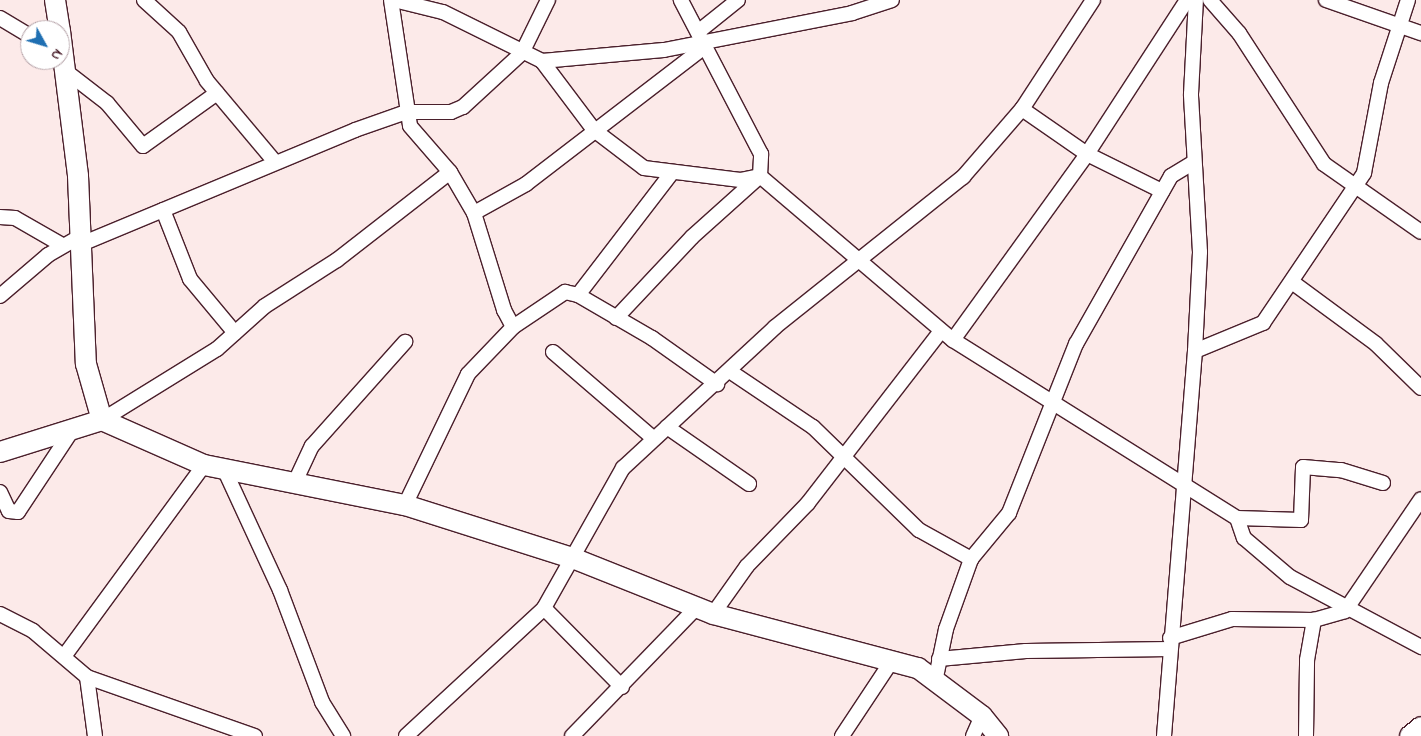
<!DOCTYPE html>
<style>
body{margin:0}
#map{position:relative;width:1421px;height:736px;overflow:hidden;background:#fceae9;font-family:"Indie Flower",sans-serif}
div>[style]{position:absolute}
.roads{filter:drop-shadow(1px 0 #4a1f2b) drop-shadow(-1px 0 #4a1f2b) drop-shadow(0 1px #4a1f2b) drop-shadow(0 -1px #4a1f2b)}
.street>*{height:14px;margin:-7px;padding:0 7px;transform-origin:7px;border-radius:7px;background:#fff}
.secondary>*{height:20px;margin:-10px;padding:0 10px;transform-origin:10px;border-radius:10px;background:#fff}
span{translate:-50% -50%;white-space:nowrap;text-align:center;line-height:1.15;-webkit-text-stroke:4px #fff;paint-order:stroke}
.north{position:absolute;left:20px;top:20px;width:50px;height:50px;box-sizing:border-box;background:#fff;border:1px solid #b7a5aa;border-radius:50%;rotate:129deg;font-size:14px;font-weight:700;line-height:20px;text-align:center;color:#4a1f2b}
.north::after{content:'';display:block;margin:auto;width:18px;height:22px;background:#1f6fb2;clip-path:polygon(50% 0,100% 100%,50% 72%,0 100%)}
</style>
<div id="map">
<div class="roads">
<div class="street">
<div style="left:144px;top:0;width:47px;rotate:42.4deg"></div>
<div style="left:179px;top:32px;width:56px;rotate:60.3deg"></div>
<div style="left:207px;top:81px;width:106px;rotate:50deg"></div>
<div style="left:391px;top:0;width:127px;rotate:81.4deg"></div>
<div style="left:410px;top:126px;width:61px;rotate:49deg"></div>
<div style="left:450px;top:172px;width:48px;rotate:59.7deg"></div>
<div style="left:474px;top:213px;width:102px;rotate:72.8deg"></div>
<div style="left:504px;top:310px;width:19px;rotate:62deg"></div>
<div style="left:394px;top:0;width:50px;rotate:13.8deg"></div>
<div style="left:443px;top:12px;width:110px;rotate:26.3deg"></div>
<div style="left:542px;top:61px;width:86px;rotate:53deg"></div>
<div style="left:594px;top:130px;width:63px;rotate:37.2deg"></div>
<div style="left:644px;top:168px;width:97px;rotate:7.1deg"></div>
<div style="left:740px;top:180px;width:20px;rotate:-11deg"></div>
<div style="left:1210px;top:0;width:44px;rotate:48.7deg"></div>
<div style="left:1239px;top:33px;width:156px;rotate:57deg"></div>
<div style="left:1324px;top:164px;width:118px;rotate:35deg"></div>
<div style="left:1326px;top:0;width:101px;rotate:19.2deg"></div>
<div style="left:0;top:18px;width:35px;rotate:31deg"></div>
<div style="left:698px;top:32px;width:51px;rotate:-38.7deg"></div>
<div style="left:542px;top:61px;width:122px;rotate:-5.2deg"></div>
<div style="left:664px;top:50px;width:192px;rotate:-11.1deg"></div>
<div style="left:852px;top:13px;width:42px;rotate:-18deg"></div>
<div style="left:63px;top:69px;width:56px;rotate:37.7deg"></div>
<div style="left:107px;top:103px;width:56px;rotate:50.1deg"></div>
<div style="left:143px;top:146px;width:91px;rotate:-35.6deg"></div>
<div style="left:1022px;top:109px;width:79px;rotate:34.7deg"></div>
<div style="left:1087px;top:154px;width:84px;rotate:26.3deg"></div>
<div style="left:760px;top:176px;width:253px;rotate:40.4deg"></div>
<div style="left:953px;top:340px;width:335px;rotate:32.1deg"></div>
<div style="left:1237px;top:518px;width:21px;rotate:71deg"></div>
<div style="left:1244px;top:538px;width:60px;rotate:40.3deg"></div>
<div style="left:1290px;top:577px;width:149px;rotate:28.1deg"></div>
<div style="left:163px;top:210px;width:74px;rotate:68.6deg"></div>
<div style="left:190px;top:279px;width:70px;rotate:50.2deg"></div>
<div style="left:474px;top:213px;width:60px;rotate:-29.1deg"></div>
<div style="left:526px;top:184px;width:227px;rotate:-37.5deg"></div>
<div style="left:0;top:217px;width:15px;rotate:4deg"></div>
<div style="left:15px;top:218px;width:54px;rotate:29.9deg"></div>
<div style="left:79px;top:245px;width:299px;rotate:-22.6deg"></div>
<div style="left:355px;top:130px;width:54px;rotate:-19.4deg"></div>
<div style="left:406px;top:112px;width:45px"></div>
<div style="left:451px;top:112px;width:13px;rotate:-23deg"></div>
<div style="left:463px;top:107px;width:80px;rotate:-42.5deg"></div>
<div style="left:522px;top:53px;width:59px;rotate:-63.9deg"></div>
<div style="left:1292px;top:282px;width:104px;rotate:36.4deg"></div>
<div style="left:1376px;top:344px;width:63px;rotate:44.4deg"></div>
<div style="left:578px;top:295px;width:153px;rotate:-52.5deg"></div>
<div style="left:0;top:296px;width:63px;rotate:-40.5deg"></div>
<div style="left:48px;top:255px;width:36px;rotate:-30deg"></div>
<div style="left:616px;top:318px;width:111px;rotate:-46.8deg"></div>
<div style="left:692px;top:237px;width:91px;rotate:-41.9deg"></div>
<div style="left:760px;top:176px;width:22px;rotate:-87deg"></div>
<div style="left:761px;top:154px;width:174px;rotate:-117.5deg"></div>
<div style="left:953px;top:340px;width:229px;rotate:-54.2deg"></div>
<div style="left:1087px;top:154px;width:184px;rotate:-57deg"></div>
<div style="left:1195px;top:351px;width:74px;rotate:-22.4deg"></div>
<div style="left:1263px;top:323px;width:181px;rotate:-56deg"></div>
<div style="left:1364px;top:173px;width:92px;rotate:-79.3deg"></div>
<div style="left:1381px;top:83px;width:87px;rotate:-72deg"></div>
<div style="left:553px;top:352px;width:133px;rotate:40.7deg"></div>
<div style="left:731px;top:372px;width:99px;rotate:33.9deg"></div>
<div style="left:813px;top:427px;width:148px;rotate:44.2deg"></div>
<div style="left:919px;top:530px;width:60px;rotate:29.1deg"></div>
<div style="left:102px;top:420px;width:135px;rotate:-31.7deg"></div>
<div style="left:217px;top:349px;width:64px;rotate:-41.9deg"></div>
<div style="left:265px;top:306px;width:85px;rotate:-32.6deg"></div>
<div style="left:337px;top:260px;width:143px;rotate:-37.9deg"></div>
<div style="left:667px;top:427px;width:100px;rotate:34.8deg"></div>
<div style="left:225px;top:471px;width:131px;rotate:65.2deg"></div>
<div style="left:280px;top:590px;width:120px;rotate:69.4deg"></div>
<div style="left:322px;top:702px;width:40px;rotate:58deg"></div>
<div style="left:295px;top:482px;width:40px;rotate:-65deg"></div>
<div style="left:312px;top:446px;width:140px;rotate:-48.2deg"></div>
<div style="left:0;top:492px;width:21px;rotate:65deg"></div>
<div style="left:9px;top:511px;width:9px;rotate:6deg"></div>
<div style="left:18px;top:512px;width:96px;rotate:-56.5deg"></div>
<div style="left:405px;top:505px;width:145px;rotate:-64.3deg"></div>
<div style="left:468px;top:374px;width:65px;rotate:-46.2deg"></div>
<div style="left:513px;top:327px;width:63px;rotate:-33.9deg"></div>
<div style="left:565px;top:292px;width:13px;rotate:13deg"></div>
<div style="left:578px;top:295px;width:86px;rotate:30.2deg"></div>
<div style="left:652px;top:338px;width:80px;rotate:35.3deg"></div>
<div style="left:1237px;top:518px;width:64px;rotate:1.8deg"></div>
<div style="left:1301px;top:520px;width:53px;rotate:-87.8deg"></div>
<div style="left:1303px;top:467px;width:38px;rotate:5deg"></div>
<div style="left:1341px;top:470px;width:44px;rotate:17.2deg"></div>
<div style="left:544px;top:608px;width:111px;rotate:45.4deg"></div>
<div style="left:0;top:614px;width:37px;rotate:27deg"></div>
<div style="left:33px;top:631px;width:71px;rotate:40.4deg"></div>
<div style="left:87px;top:677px;width:178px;rotate:19.4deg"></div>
<div style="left:713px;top:614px;width:59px;rotate:-54.7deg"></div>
<div style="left:747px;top:566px;width:88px;rotate:-45.9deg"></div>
<div style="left:808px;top:503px;width:217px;rotate:-52.3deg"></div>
<div style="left:1170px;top:638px;width:65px;rotate:-17deg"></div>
<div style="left:1232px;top:619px;width:82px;rotate:0.7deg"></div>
<div style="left:1314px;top:620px;width:32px;rotate:-16deg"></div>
<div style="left:1345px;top:611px;width:135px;rotate:-55.8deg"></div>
<div style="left:65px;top:655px;width:235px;rotate:-53.8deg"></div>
<div style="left:939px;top:659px;width:87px;rotate:-5.3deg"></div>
<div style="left:1026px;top:651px;width:144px;rotate:-0.8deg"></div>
<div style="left:87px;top:677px;width:60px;rotate:82.3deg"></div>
<div style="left:936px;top:677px;width:49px;rotate:-78.2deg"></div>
<div style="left:946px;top:629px;width:74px;rotate:-70.3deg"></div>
<div style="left:971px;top:559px;width:60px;rotate:-50.4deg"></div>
<div style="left:1009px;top:513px;width:182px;rotate:-68.4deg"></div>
<div style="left:1076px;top:344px;width:193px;rotate:-60.5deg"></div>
<div style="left:1171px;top:176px;width:27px;rotate:-31deg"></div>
<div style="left:406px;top:736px;width:188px;rotate:-42.8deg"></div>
<div style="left:544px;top:608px;width:161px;rotate:-60.6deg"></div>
<div style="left:623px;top:468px;width:207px;rotate:-42.8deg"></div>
<div style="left:775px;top:327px;width:241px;rotate:-38.6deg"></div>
<div style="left:963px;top:177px;width:90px;rotate:-49.1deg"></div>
<div style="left:1022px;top:109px;width:130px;rotate:-56.9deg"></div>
<div style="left:572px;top:736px;width:178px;rotate:-45.9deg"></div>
<div style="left:842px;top:736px;width:89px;rotate:-56.5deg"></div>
<div style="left:973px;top:736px;width:22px;rotate:-66deg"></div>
<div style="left:1164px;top:736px;width:386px;rotate:-85.4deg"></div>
<div style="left:1195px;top:351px;width:99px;rotate:-87.1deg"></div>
<div style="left:1200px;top:252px;width:158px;rotate:-93.3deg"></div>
<div style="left:1191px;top:94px;width:94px;rotate:-87deg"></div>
<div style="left:1306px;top:736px;width:76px;rotate:-89.2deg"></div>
<div style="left:1307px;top:660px;width:41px;rotate:-80.1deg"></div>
</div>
<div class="secondary">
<div style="left:55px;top:0;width:30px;rotate:81deg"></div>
<div style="left:60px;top:31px;width:146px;rotate:82.9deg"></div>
<div style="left:78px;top:176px;width:188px;rotate:87.6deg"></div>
<div style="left:86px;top:364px;width:58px;rotate:74.1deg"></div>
<div style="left:102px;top:420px;width:111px;rotate:23.8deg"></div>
<div style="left:204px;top:465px;width:205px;rotate:11.3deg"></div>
<div style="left:405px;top:505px;width:178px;rotate:17.6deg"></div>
<div style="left:575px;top:559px;width:149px;rotate:21.7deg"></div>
<div style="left:713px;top:614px;width:212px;rotate:14.8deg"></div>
<div style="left:918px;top:668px;width:80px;rotate:36.9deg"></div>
<div style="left:982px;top:716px;width:26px;rotate:51deg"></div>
<div style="left:0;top:452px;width:107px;rotate:-17.4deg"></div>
<div style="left:1410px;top:736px;width:14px;rotate:-39deg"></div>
</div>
</div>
<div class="north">N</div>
</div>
